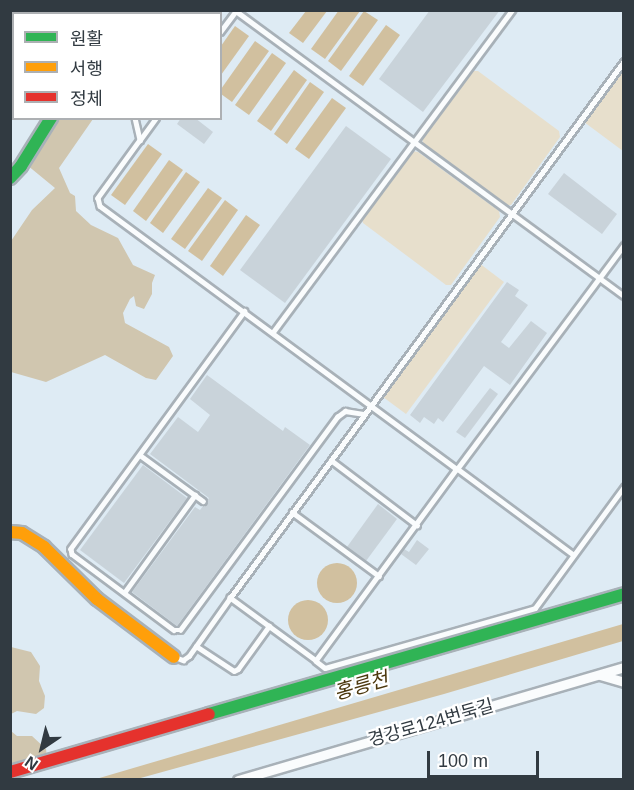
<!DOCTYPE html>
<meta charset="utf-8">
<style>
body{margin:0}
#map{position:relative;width:634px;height:790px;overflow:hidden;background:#deebf4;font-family:Arial,"Noto Sans KR",sans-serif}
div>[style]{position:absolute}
.green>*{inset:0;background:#e7dfcc}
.forest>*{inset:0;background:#d0c6af}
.water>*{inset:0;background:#d1c09f}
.round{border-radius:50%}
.building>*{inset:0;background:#c9d3da}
.roads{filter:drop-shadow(2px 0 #a8b1b8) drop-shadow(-2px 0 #a8b1b8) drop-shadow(0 2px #a8b1b8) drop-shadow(0 -2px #a8b1b8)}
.lane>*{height:4.5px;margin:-2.25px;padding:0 2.25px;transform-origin:2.25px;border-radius:2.25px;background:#fafcfd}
.street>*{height:9px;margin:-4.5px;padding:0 4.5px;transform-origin:4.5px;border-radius:4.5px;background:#fafcfd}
.fast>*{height:12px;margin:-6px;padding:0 6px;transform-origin:6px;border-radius:6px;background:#30b455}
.slow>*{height:12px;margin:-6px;padding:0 6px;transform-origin:6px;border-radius:6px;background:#ff9f0a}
.jam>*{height:12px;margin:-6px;padding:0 6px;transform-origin:6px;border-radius:6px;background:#e5322d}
span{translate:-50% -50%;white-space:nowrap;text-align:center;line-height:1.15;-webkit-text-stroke:4.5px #fff;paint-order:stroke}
.street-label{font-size:18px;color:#313a41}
.water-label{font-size:20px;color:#4c380e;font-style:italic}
.frame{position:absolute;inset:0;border:12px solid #313a41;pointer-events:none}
.legend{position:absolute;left:12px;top:12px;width:210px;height:108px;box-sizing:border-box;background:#fff;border:2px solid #adb0b3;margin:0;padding:8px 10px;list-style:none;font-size:18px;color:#313a41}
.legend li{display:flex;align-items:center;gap:12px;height:30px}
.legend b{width:30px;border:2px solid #adb0b3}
.north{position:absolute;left:12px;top:718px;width:60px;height:60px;-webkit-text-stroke:4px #fff;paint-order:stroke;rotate:215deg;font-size:16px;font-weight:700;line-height:24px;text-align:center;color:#313a41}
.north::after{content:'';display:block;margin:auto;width:21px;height:27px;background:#313a41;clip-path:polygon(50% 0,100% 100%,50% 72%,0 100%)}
.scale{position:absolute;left:427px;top:751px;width:112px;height:27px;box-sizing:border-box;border:3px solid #313a41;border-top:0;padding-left:8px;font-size:18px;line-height:21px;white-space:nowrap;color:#313a41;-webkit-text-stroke:4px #fff;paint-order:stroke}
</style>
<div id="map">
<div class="green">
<div style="clip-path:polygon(623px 68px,624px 151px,623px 151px,584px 122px)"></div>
<div style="clip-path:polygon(472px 71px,478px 71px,559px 131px,560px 137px,511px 205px,506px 205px,423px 143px,422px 138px)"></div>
<div style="clip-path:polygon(412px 151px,418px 152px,499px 211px,500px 217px,451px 285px,446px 285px,363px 223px,362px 219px)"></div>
<div style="clip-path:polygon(479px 263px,504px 282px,406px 414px,383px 397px)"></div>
</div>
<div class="forest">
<div style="clip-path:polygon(55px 119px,93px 119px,59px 168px,70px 193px,75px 196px,76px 211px,91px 225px,118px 238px,133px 265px,155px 275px,152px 283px,152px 294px,144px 309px,136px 306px,134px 296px,130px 299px,123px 313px,125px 323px,169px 347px,173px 356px,156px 380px,146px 378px,105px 355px,46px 382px,11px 372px,11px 241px,32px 210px,55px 188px,27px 165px)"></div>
<div style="clip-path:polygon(11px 647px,31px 652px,40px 666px,39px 681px,45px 696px,44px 708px,36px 714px,17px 711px,11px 714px)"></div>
<div style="clip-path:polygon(11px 731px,17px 736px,32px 736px,46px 749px,47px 758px,11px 768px)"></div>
</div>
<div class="water">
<div style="clip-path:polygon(339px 10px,360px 11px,325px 59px,311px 49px)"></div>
<div style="clip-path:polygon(306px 11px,327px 11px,303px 43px,289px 33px)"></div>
<div style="clip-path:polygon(364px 11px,378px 20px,341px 71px,328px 61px)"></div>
<div style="clip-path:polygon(386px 25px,400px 35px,363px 86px,349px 76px)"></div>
<div style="clip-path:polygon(235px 26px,249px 36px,221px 75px,221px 46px)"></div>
<div style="clip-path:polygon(255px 41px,269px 51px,232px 102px,221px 94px,221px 89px)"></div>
<div style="clip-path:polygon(272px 53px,286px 63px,249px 115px,235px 105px)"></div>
<div style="clip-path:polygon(294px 70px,307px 80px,271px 131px,257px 121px)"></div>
<div style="clip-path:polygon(310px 82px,324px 92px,287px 144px,274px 134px)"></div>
<div style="clip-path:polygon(332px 98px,346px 108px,309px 159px,295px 149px)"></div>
<div style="clip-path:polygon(148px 144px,162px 154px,125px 205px,111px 195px)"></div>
<div style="clip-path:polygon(169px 160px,183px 170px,146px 221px,133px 211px)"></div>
<div style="clip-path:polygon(186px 172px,200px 182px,163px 233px,150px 223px)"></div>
<div style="clip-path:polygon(208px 188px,222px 198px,185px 249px,171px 239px)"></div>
<div style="clip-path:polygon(225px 200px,238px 210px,202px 261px,188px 251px)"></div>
<div style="clip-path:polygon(246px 215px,260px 225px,223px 276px,210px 266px)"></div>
<div class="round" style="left:317px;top:563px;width:40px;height:40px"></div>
<div class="round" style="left:288px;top:600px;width:40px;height:40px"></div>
<div style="clip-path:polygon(623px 624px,623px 641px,444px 694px,137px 779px,96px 779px)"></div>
</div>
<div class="building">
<div style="clip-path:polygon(430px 10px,500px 10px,423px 112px,379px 79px)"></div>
<div style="clip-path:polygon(181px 118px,195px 118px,213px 132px,204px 144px,177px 124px)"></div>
<div style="clip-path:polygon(346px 126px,391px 159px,285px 303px,240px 270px)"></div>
<div style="clip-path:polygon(564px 173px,617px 214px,602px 234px,548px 194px)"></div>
<div style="clip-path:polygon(507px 282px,519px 290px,515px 296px,528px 305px,501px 342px,509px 348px,531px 321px,547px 333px,510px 385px,484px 366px,443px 422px,438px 418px,434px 424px,424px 417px,420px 423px,410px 415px)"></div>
<div style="clip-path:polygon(207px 375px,283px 431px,285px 427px,310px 445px,177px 626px,132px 592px,195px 507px,200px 510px,209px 498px,150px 454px,178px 417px,198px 432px,210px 415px,190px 399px)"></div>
<div style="clip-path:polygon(490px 388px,498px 394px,465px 438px,456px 432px)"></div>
<div style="clip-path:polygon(143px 465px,187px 498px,124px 583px,80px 550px)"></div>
<div style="clip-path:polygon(378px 504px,397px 519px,366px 561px,347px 547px)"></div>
<div style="clip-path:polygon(417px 540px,429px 549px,416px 565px,401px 554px,404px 549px,409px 552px)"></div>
</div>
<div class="roads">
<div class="lane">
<div style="left:195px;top:14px;width:5px;rotate:-53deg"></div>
<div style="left:220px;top:32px;width:26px;rotate:-53deg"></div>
<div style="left:236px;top:11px;width:481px;rotate:36.3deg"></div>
<div style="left:135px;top:118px;width:23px;rotate:77deg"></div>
<div style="left:140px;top:140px;width:72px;rotate:125.9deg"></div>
<div style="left:98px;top:198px;width:8px;rotate:76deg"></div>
<div style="left:100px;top:206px;width:443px;rotate:36.4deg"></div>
<div style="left:457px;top:469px;width:238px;rotate:126.3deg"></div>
<div style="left:316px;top:661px;width:11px;rotate:38deg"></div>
<div style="left:325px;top:668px;width:218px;rotate:-15.9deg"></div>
<div style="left:535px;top:608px;width:150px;rotate:-53.7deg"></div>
<div style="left:140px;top:140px;width:27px;rotate:-54deg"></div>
<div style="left:245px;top:311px;width:295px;rotate:126.2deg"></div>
<div style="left:71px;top:549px;width:5px;rotate:79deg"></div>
<div style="left:72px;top:554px;width:127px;rotate:36.7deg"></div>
<div style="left:174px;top:630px;width:6px"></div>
<div style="left:180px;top:630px;width:265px;rotate:-53.6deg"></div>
<div style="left:337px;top:417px;width:10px;rotate:-37deg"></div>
<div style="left:345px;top:411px;width:18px;rotate:9deg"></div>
<div style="left:273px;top:332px;width:401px;rotate:-53.4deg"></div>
<div style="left:140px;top:455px;width:78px;rotate:36.1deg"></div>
<div style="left:331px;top:460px;width:108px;rotate:37.1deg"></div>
<div style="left:292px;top:512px;width:108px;rotate:36.3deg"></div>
<div style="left:573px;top:555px;width:144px;rotate:-143.4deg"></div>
<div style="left:457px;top:469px;width:279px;rotate:-53.3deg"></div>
<div style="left:124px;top:593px;width:121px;rotate:-54.1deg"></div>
<div style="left:196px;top:646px;width:45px;rotate:33.3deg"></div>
<div style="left:234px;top:671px;width:4px;rotate:-27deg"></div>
<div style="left:238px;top:669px;width:53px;rotate:-54.2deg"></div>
<div style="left:175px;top:657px;width:9px;rotate:21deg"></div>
<div style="left:183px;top:660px;width:7px;rotate:-34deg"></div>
<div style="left:189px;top:656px;width:71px;rotate:-54.7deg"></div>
<div style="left:316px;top:661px;width:107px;rotate:-143.8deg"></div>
<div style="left:230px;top:598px;width:666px;rotate:-53.73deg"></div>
</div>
<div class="street">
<div style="left:112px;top:14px;width:4px;rotate:-76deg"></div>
<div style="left:600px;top:675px;width:25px;rotate:16deg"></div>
<div style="left:238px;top:780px;width:402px;rotate:-16.3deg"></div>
</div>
<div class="fast">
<div style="left:10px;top:178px;width:16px;rotate:-47deg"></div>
<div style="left:21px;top:166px;width:57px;rotate:-58deg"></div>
<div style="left:209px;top:714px;width:432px;rotate:-16.1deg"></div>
</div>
<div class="slow">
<div style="left:10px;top:532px;width:12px;rotate:5deg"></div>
<div style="left:22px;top:533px;width:26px;rotate:32deg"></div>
<div style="left:44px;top:547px;width:74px;rotate:44.5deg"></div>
<div style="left:97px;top:599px;width:96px;rotate:37deg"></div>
</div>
<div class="jam">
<div style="left:10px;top:772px;width:207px;rotate:-16.2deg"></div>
</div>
</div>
<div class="street-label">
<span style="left:431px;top:723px;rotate:-16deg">경강로124번둑길</span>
</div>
<div class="water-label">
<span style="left:361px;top:686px;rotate:-16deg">홍릉천</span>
</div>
<div class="frame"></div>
<ul class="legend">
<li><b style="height:8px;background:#30b455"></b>원활</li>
<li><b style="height:8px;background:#ff9f0a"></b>서행</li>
<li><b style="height:8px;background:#e5322d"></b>정체</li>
</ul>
<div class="north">N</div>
<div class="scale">100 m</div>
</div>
